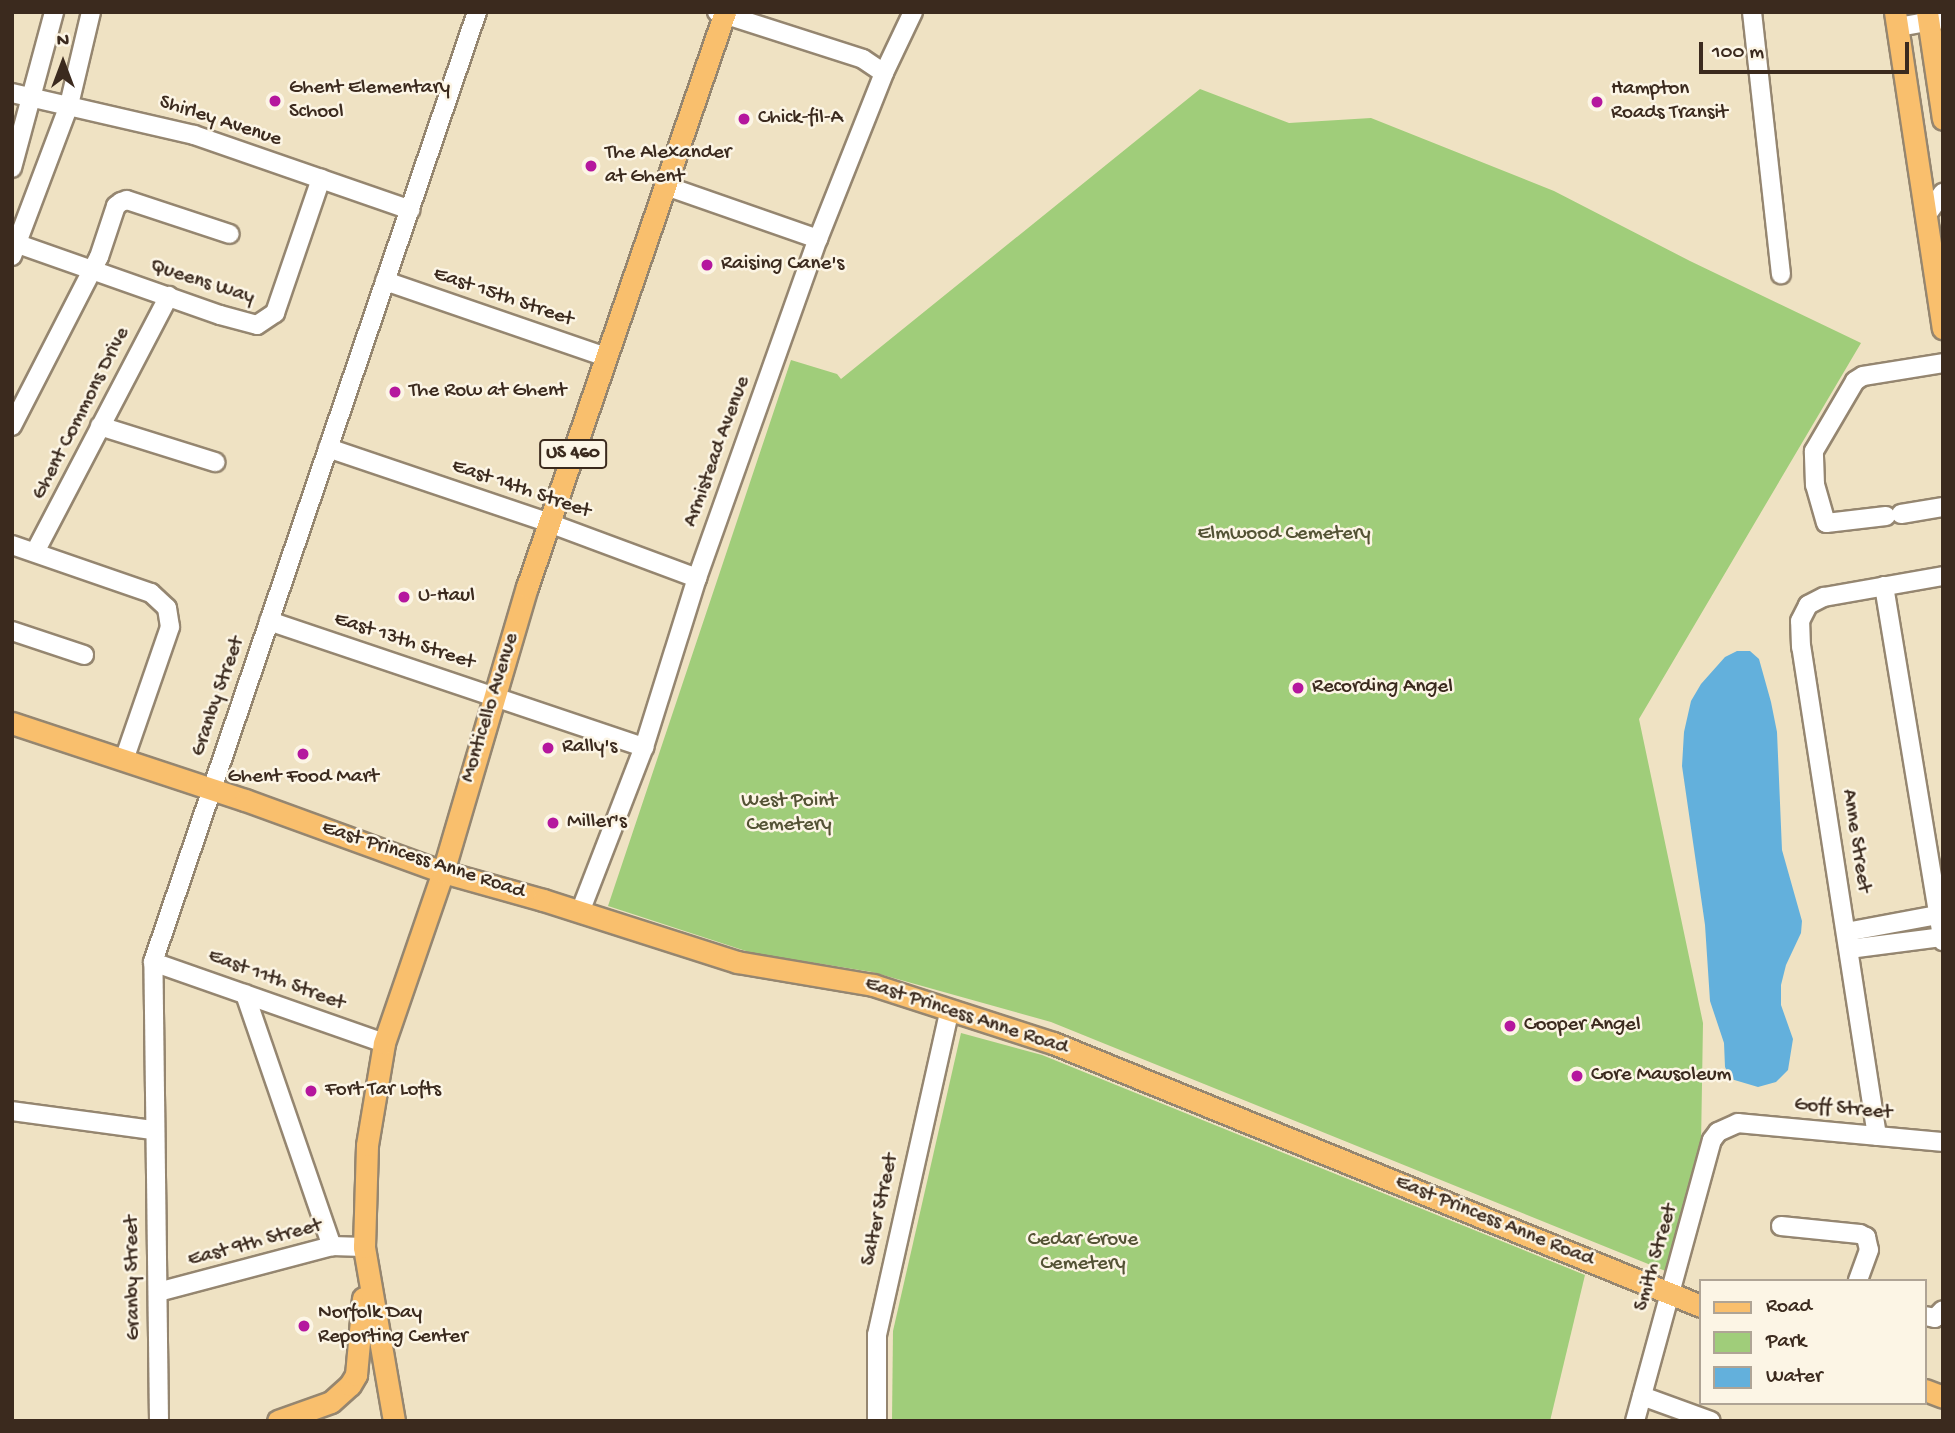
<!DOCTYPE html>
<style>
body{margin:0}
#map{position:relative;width:1955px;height:1433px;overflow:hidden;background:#efe2c3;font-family:"Gochi Hand",sans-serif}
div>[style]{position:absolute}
.green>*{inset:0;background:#a0cd7a}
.water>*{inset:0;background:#63b0dc}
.roads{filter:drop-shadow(2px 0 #958670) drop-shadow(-2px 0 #958670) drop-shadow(0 2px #958670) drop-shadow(0 -2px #958670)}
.minor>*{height:18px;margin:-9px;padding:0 9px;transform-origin:9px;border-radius:9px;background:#fff}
.major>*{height:21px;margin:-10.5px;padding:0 10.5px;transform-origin:10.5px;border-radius:10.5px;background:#f9bf6d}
.dots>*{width:19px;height:19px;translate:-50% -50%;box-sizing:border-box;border:4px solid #fcf5e5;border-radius:50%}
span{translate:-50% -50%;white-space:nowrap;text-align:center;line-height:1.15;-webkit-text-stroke:5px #fcf5e5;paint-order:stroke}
.shield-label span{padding:2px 5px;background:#fcf5e5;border:2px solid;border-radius:5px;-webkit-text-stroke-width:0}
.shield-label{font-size:19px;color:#3b2a1e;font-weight:700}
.poi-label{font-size:21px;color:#3b2a1e}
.left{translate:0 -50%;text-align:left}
.street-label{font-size:21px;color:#3b2a1e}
.park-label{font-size:21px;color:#545335}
.frame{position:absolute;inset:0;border:14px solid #3b2a1e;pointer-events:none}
.legend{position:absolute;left:1699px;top:1279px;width:228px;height:126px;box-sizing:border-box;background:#fcf5e5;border:2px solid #afa495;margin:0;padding:9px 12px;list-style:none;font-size:21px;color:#3b2a1e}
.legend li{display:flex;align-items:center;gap:14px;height:35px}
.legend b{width:35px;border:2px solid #afa495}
.north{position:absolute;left:28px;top:28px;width:70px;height:70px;-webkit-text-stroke:5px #fcf5e5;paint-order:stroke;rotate:0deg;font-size:19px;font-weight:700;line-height:28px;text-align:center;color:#3b2a1e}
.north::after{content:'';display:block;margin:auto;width:24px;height:32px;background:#3b2a1e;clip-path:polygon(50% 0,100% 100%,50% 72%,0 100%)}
.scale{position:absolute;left:1699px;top:42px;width:210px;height:32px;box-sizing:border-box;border:4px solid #3b2a1e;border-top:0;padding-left:9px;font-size:21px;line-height:24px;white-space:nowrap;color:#3b2a1e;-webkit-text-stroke:5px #fcf5e5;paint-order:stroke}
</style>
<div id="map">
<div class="green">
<div style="clip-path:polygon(1200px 89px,1289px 123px,1371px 118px,1554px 191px,1690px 261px,1861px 343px,1639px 719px,1703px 1023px,1701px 1145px,1668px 1272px,1051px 1022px,872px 972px,752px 953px,608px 906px,791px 360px,837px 374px,841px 379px)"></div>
<div style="clip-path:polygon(961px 1033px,1042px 1055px,1585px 1275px,1550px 1421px,892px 1421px,893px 1331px)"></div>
</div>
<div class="water">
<div style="clip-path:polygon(1737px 651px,1750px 651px,1759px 659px,1771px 702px,1777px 732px,1782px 850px,1802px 921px,1801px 933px,1786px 965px,1781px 985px,1781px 1005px,1793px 1039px,1788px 1070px,1776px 1082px,1758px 1087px,1731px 1079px,1725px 1067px,1724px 1043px,1710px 1001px,1705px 925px,1682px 766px,1684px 732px,1691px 701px,1701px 684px,1725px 657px)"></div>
</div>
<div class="roads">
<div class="minor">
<div style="left:717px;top:12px;width:153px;rotate:17.8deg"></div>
<div style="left:863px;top:59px;width:25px;rotate:34deg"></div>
<div style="left:1752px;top:12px;width:264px;rotate:83.7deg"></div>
<div style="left:1898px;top:27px;width:46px;rotate:-10.1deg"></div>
<div style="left:12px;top:93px;width:187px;rotate:13deg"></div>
<div style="left:194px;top:135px;width:229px;rotate:19.1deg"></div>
<div style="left:12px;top:168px;width:162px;rotate:-74.9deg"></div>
<div style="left:666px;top:186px;width:161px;rotate:19.2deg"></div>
<div style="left:1926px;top:216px;width:29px;rotate:-54deg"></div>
<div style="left:18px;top:244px;width:214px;rotate:19.4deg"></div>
<div style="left:220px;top:315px;width:38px;rotate:15deg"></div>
<div style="left:257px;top:325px;width:22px;rotate:-34deg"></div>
<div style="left:275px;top:313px;width:142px;rotate:-71.1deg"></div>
<div style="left:12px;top:256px;width:161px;rotate:-69.3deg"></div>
<div style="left:69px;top:105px;width:96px;rotate:-76.7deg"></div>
<div style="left:385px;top:281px;width:234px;rotate:19deg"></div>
<div style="left:12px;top:426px;width:190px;rotate:-62.8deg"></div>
<div style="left:99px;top:257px;width:54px;rotate:-71.6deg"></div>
<div style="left:116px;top:206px;width:6px;rotate:-39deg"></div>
<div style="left:121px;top:202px;width:6px;rotate:-18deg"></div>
<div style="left:127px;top:200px;width:108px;rotate:18.3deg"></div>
<div style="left:100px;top:426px;width:121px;rotate:17.4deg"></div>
<div style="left:328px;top:448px;width:233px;rotate:18.7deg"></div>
<div style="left:549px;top:523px;width:158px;rotate:20.4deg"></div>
<div style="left:1901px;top:514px;width:43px;rotate:-9.5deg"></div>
<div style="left:1886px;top:516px;width:60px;rotate:173.3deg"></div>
<div style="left:1826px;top:523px;width:40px;rotate:-106deg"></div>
<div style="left:1815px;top:485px;width:34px;rotate:-92deg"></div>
<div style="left:1814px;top:451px;width:81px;rotate:-59.6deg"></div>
<div style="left:1855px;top:381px;width:9px;rotate:-32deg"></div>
<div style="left:1863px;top:376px;width:81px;rotate:-9.2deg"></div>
<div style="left:12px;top:545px;width:147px;rotate:19.1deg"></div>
<div style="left:151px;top:593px;width:22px;rotate:43deg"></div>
<div style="left:167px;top:608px;width:19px;rotate:81deg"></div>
<div style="left:170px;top:627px;width:141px;rotate:109.1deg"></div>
<div style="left:35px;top:552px;width:289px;rotate:-62.4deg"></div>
<div style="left:1884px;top:586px;width:360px;rotate:80.6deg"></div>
<div style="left:269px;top:621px;width:396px;rotate:18.6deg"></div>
<div style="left:12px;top:631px;width:76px;rotate:18.4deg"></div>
<div style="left:580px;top:912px;width:177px;rotate:-68.8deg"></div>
<div style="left:644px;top:747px;width:177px;rotate:-72.6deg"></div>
<div style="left:697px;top:578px;width:360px;rotate:-70.4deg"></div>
<div style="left:818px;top:239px;width:179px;rotate:-68.3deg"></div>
<div style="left:884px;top:73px;width:68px;rotate:-64.6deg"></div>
<div style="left:1846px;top:932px;width:99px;rotate:-10.5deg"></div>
<div style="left:1849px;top:949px;width:95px;rotate:-7.3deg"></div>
<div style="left:153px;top:962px;width:245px;rotate:19.3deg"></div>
<div style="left:245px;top:994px;width:267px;rotate:71deg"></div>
<div style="left:12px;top:1111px;width:142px;rotate:7.7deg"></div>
<div style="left:1877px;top:1136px;width:495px;rotate:-98.8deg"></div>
<div style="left:1801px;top:647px;width:26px;rotate:-92deg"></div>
<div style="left:1800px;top:621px;width:18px;rotate:-63deg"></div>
<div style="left:1808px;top:605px;width:18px;rotate:-27deg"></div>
<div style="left:1824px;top:597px;width:121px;rotate:-10deg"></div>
<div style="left:1781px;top:1226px;width:79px;rotate:5.8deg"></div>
<div style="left:1860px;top:1234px;width:7px;rotate:27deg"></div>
<div style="left:1866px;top:1237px;width:13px;rotate:77deg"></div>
<div style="left:1869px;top:1250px;width:33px;rotate:110deg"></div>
<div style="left:158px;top:1292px;width:180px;rotate:-14.8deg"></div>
<div style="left:332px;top:1246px;width:32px;rotate:2deg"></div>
<div style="left:1925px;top:1316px;width:10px;rotate:11deg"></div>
<div style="left:1935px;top:1318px;width:11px;rotate:-45deg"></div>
<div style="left:1642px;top:1396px;width:73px;rotate:19.9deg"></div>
<div style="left:159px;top:1421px;width:459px;rotate:-90.7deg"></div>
<div style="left:153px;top:962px;width:1004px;rotate:-71.17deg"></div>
<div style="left:877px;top:1421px;width:86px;rotate:-90deg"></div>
<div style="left:877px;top:1335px;width:331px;rotate:-77.4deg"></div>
<div style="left:1635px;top:1421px;width:291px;rotate:-74.7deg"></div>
<div style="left:1712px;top:1140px;width:10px;rotate:-53deg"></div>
<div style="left:1718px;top:1132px;width:22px;rotate:-24deg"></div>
<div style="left:1738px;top:1123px;width:206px;rotate:5.3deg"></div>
</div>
<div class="major">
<div style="left:1895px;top:12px;width:320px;rotate:81.4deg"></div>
<div style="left:1927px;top:12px;width:108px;rotate:81.5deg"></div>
<div style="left:12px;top:723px;width:245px;rotate:18.3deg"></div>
<div style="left:245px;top:800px;width:211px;rotate:20deg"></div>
<div style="left:443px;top:872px;width:104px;rotate:15.6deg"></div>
<div style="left:543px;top:900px;width:204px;rotate:17.7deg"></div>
<div style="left:737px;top:962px;width:138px;rotate:9.6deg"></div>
<div style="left:873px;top:985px;width:189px;rotate:17.9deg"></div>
<div style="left:1053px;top:1043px;width:699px;rotate:22.09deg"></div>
<div style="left:1925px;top:1390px;width:19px;rotate:21deg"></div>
<div style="left:278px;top:1421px;width:56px;rotate:-19.7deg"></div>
<div style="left:331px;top:1402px;width:25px;rotate:-42deg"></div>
<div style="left:350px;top:1385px;width:12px;rotate:-59deg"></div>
<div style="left:356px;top:1375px;width:77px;rotate:-84.8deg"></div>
<div style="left:394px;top:1421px;width:177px;rotate:-99.8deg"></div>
<div style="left:364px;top:1247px;width:102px;rotate:-88.3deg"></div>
<div style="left:367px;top:1145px;width:103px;rotate:-80.5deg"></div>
<div style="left:384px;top:1043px;width:181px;rotate:-71deg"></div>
<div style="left:443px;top:872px;width:297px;rotate:-73.6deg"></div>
<div style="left:527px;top:587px;width:608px;rotate:-71deg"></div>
</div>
</div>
<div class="dots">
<div style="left:275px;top:101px;background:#b5179e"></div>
<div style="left:1597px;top:102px;background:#b5179e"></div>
<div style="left:744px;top:119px;background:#b5179e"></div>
<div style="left:591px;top:166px;background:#b5179e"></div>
<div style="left:707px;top:265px;background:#b5179e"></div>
<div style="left:395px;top:392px;background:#b5179e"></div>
<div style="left:404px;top:597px;background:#b5179e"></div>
<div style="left:1298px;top:688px;background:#b5179e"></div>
<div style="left:548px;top:748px;background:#b5179e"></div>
<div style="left:303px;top:754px;background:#b5179e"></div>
<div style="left:553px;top:823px;background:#b5179e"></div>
<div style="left:1510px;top:1026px;background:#b5179e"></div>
<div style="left:1577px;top:1076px;background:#b5179e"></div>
<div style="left:311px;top:1091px;background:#b5179e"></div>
<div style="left:304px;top:1326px;background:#b5179e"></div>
</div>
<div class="shield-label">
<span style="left:573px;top:454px">US 460</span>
</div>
<div class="poi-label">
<span class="left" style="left:289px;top:101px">Ghent Elementary<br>School</span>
<span class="left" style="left:1611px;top:102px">Hampton<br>Roads Transit</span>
<span class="left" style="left:758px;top:119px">Chick-fil-A</span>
<span class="left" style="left:605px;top:166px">The Alexander<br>at Ghent</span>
<span class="left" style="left:721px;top:265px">Raising Cane's</span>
<span class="left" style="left:409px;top:392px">The Row at Ghent</span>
<span class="left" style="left:418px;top:597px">U-Haul</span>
<span class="left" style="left:1312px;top:688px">Recording Angel</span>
<span class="left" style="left:562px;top:748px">Rally's</span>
<span style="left:303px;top:778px">Ghent Food Mart</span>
<span class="left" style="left:567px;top:823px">Miller's</span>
<span class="left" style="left:1524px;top:1026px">Cooper Angel</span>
<span class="left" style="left:1591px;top:1076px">Core Mausoleum</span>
<span class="left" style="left:325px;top:1091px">Fort Tar Lofts</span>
<span class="left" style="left:318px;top:1326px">Norfolk Day<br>Reporting Center</span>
</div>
<div class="street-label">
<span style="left:220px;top:122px;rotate:18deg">Shirley Avenue</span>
<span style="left:202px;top:283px;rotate:18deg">Queens Way</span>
<span style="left:503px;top:298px;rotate:19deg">East 15th Street</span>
<span style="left:82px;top:414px;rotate:-63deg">Ghent Commons Drive</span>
<span style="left:718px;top:452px;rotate:-70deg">Armistead Avenue</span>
<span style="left:521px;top:490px;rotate:19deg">East 14th Street</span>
<span style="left:404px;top:642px;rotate:18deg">East 13th Street</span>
<span style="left:219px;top:697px;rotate:-71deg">Granby Street</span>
<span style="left:491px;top:708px;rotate:-73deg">Monticello Avenue</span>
<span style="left:1855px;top:841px;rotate:81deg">Anne Street</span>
<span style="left:423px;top:861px;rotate:18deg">East Princess Anne Road</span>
<span style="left:276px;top:981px;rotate:20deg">East 11th Street</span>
<span style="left:966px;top:1017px;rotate:18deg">East Princess Anne Road</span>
<span style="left:1843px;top:1110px;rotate:5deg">Goff Street</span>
<span style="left:881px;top:1210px;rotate:-78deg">Salter Street</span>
<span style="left:1494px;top:1222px;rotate:22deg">East Princess Anne Road</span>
<span style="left:255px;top:1244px;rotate:-15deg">East 9th Street</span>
<span style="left:1657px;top:1258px;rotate:-74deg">Smith Street</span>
<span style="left:134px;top:1278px;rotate:-91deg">Granby Street</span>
</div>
<div class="park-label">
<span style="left:1284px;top:535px">Elmwood Cemetery</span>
<span style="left:789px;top:814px">West Point<br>Cemetery</span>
<span style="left:1083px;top:1253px">Cedar Grove<br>Cemetery</span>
</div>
<div class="frame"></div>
<ul class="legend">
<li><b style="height:9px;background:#f9bf6d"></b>Road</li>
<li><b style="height:19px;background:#a0cd7a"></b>Park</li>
<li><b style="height:19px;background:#63b0dc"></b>Water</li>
</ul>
<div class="north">N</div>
<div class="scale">100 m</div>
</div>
